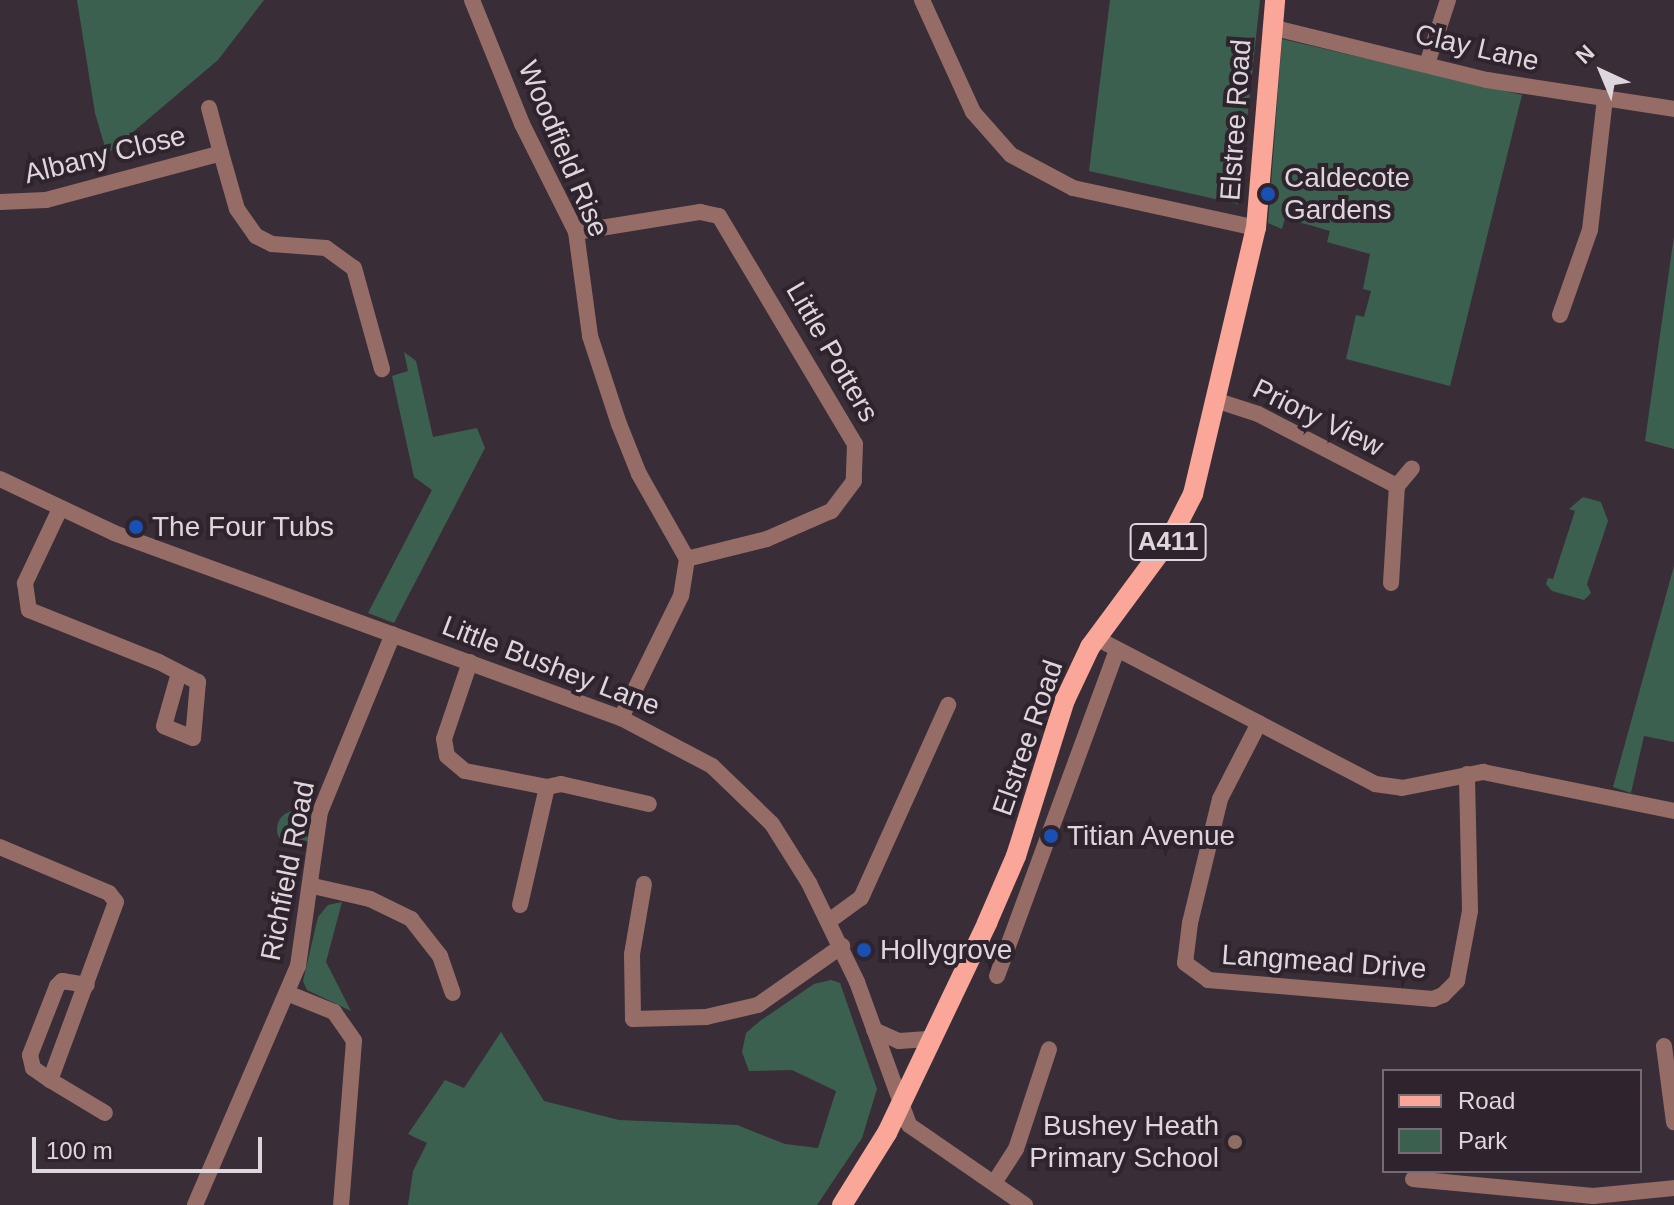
<!DOCTYPE html>
<style>
body{margin:0}
#map{position:relative;width:1674px;height:1205px;overflow:hidden;background:#392e38;font-family:Arial,sans-serif}
div>[style]{position:absolute}
.green>*{inset:0;background:#3c604f}
.round{border-radius:50%}
.minor>*{height:16px;margin:-8px;padding:0 8px;transform-origin:8px;border-radius:8px;background:#966d66}
.tertiary>*{height:16px;margin:-8px;padding:0 8px;transform-origin:8px;border-radius:8px;background:#966d66}
.primary>*{height:20px;margin:-10px;padding:0 10px;transform-origin:10px;border-radius:10px;background:#faa699}
.dots>*{width:22px;height:22px;translate:-50% -50%;box-sizing:border-box;border:4px solid #2f242e;border-radius:50%}
span{translate:-50% -50%;white-space:nowrap;text-align:center;line-height:1.15;-webkit-text-stroke:8px #2f242e;paint-order:stroke}
.shield-label span{padding:2px 6px;background:#2f242e;border:2px solid;border-radius:6px;-webkit-text-stroke-width:0}
.shield-label{font-size:26px;color:#ddd6dc;font-weight:700}
.street-label{font-size:28px;color:#ddd6dc}
.poi-label{font-size:28px;color:#ddd6dc}
.left{translate:0 -50%;text-align:left}
.right{translate:-100% -50%;text-align:right}
.legend{position:absolute;left:1382px;top:1069px;width:260px;height:104px;box-sizing:border-box;background:#2f242e;border:2px solid #756b74;margin:0;padding:10px 14px;list-style:none;font-size:24px;color:#ddd6dc}
.legend li{display:flex;align-items:center;gap:16px;height:40px}
.legend b{width:40px;border:2px solid #756b74}
.north{position:absolute;left:1562px;top:32px;width:80px;height:80px;-webkit-text-stroke:6px #2f242e;paint-order:stroke;rotate:316deg;font-size:22px;font-weight:700;line-height:32px;text-align:center;color:#ddd6dc}
.north::after{content:'';display:block;margin:auto;width:28px;height:36px;background:#ddd6dc;clip-path:polygon(50% 0,100% 100%,50% 72%,0 100%)}
.scale{position:absolute;left:32px;top:1137px;width:230px;height:36px;box-sizing:border-box;border:4px solid #ddd6dc;border-top:0;padding-left:10px;font-size:24px;line-height:28px;white-space:nowrap;color:#ddd6dc;-webkit-text-stroke:6px #2f242e;paint-order:stroke}
</style>
<div id="map">
<div class="green">
<div style="clip-path:polygon(77px 0,264px 0,218px 60px,107px 154px,95px 113px)"></div>
<div style="clip-path:polygon(1110px 0,1260px 0,1238px 204px,1089px 171px)"></div>
<div style="clip-path:polygon(1282px 39px,1522px 95px,1450px 386px,1346px 359px,1356px 315px,1364px 317px,1371px 291px,1363px 289px,1370px 254px,1327px 242px,1330px 231px,1285px 218px,1282px 229px,1268px 223px)"></div>
<div style="clip-path:polygon(1674px 236px,1674px 449px,1645px 441px)"></div>
<div style="clip-path:polygon(404px 352px,416px 361px,433px 437px,477px 428px,485px 448px,394px 623px,368px 613px,432px 490px,414px 477px,392px 376px,408px 371px)"></div>
<div style="clip-path:polygon(1583px 497px,1601px 502px,1608px 521px,1587px 584px,1591px 593px,1584px 600px,1552px 591px,1546px 584px,1548px 578px,1553px 579px,1575px 511px,1569px 509px)"></div>
<div style="clip-path:polygon(1674px 566px,1674px 742px,1644px 736px,1631px 793px,1613px 787px)"></div>
<div class="round" style="left:277px;top:811px;width:36px;height:36px"></div>
<div style="clip-path:polygon(342px 902px,326px 962px,351px 1011px,307px 990px,303px 981px,318px 917px,328px 905px)"></div>
<div style="clip-path:polygon(831px 980px,840px 983px,877px 1089px,862px 1138px,817px 1205px,408px 1205px,413px 1171px,427px 1143px,408px 1134px,445px 1080px,464px 1088px,501px 1032px,544px 1101px,619px 1120px,737px 1125px,785px 1144px,818px 1148px,836px 1091px,792px 1070px,749px 1071px,742px 1052px,746px 1033px,760px 1021px,814px 984px)"></div>
</div>
<div class="minor">
<div style="left:472px;top:0;width:134px;rotate:68deg"></div>
<div style="left:522px;top:124px;width:121px;rotate:63.4deg"></div>
<div style="left:576px;top:232px;width:105px;rotate:82.3deg"></div>
<div style="left:590px;top:336px;width:93px;rotate:71.8deg"></div>
<div style="left:619px;top:424px;width:54px;rotate:68.2deg"></div>
<div style="left:639px;top:474px;width:98px;rotate:60.5deg"></div>
<div style="left:687px;top:559px;width:37px;rotate:99deg"></div>
<div style="left:681px;top:596px;width:136px;rotate:116.2deg"></div>
<div style="left:922px;top:0;width:123px;rotate:65.5deg"></div>
<div style="left:973px;top:112px;width:57px;rotate:48.5deg"></div>
<div style="left:1011px;top:155px;width:70px;rotate:28deg"></div>
<div style="left:1073px;top:188px;width:187px;rotate:12.3deg"></div>
<div style="left:1271px;top:27px;width:222px;rotate:13.8deg"></div>
<div style="left:1487px;top:80px;width:189px;rotate:8.8deg"></div>
<div style="left:1427px;top:64px;width:67px;rotate:-71.8deg"></div>
<div style="left:209px;top:108px;width:47px;rotate:75.1deg"></div>
<div style="left:0;top:202px;width:46px;rotate:-2.5deg"></div>
<div style="left:46px;top:200px;width:181px;rotate:-15deg"></div>
<div style="left:221px;top:153px;width:58px;rotate:74.1deg"></div>
<div style="left:237px;top:209px;width:33px;rotate:55deg"></div>
<div style="left:256px;top:236px;width:18px;rotate:27deg"></div>
<div style="left:272px;top:244px;width:54px;rotate:4.2deg"></div>
<div style="left:326px;top:248px;width:34px;rotate:36deg"></div>
<div style="left:354px;top:268px;width:105px;rotate:74.5deg"></div>
<div style="left:576px;top:232px;width:126px;rotate:-9.2deg"></div>
<div style="left:700px;top:212px;width:19px;rotate:12deg"></div>
<div style="left:719px;top:216px;width:265px;rotate:59.2deg"></div>
<div style="left:855px;top:444px;width:37px;rotate:92deg"></div>
<div style="left:854px;top:481px;width:38px;rotate:127deg"></div>
<div style="left:831px;top:511px;width:70px;rotate:156.4deg"></div>
<div style="left:767px;top:539px;width:82px;rotate:166deg"></div>
<div style="left:1560px;top:315px;width:90px;rotate:-70.6deg"></div>
<div style="left:1590px;top:230px;width:132px;rotate:-83.5deg"></div>
<div style="left:1215px;top:400px;width:45px;rotate:18deg"></div>
<div style="left:1258px;top:414px;width:157px;rotate:27.4deg"></div>
<div style="left:59px;top:511px;width:80px;rotate:115.3deg"></div>
<div style="left:25px;top:583px;width:27px;rotate:82deg"></div>
<div style="left:29px;top:610px;width:140px;rotate:21.8deg"></div>
<div style="left:159px;top:662px;width:44px;rotate:27.1deg"></div>
<div style="left:198px;top:682px;width:56px;rotate:95.1deg"></div>
<div style="left:193px;top:738px;width:31px;rotate:-158deg"></div>
<div style="left:164px;top:726px;width:55px;rotate:-74.2deg"></div>
<div style="left:1391px;top:583px;width:97px;rotate:-86.5deg"></div>
<div style="left:1397px;top:486px;width:23px;rotate:-50deg"></div>
<div style="left:1096px;top:638px;width:315px;rotate:27.6deg"></div>
<div style="left:1375px;top:784px;width:27px;rotate:8deg"></div>
<div style="left:1402px;top:788px;width:83px;rotate:-11.2deg"></div>
<div style="left:1483px;top:772px;width:195px;rotate:11.5deg"></div>
<div style="left:470px;top:662px;width:81px;rotate:108.7deg"></div>
<div style="left:444px;top:739px;width:17px;rotate:80deg"></div>
<div style="left:447px;top:756px;width:23px;rotate:40deg"></div>
<div style="left:465px;top:771px;width:84px;rotate:11deg"></div>
<div style="left:547px;top:787px;width:121px;rotate:102.9deg"></div>
<div style="left:1259px;top:723px;width:85px;rotate:117.2deg"></div>
<div style="left:1220px;top:799px;width:128px;rotate:103.6deg"></div>
<div style="left:1190px;top:923px;width:40px;rotate:97.1deg"></div>
<div style="left:1185px;top:963px;width:29px;rotate:36deg"></div>
<div style="left:1208px;top:980px;width:226px;rotate:4.8deg"></div>
<div style="left:1433px;top:999px;width:11px;rotate:-22deg"></div>
<div style="left:1443px;top:995px;width:20px;rotate:-45deg"></div>
<div style="left:1457px;top:981px;width:71px;rotate:-79.5deg"></div>
<div style="left:1470px;top:911px;width:137px;rotate:-91.3deg"></div>
<div style="left:547px;top:787px;width:14px;rotate:-12deg"></div>
<div style="left:561px;top:784px;width:90px;rotate:12.8deg"></div>
<div style="left:0;top:847px;width:118px;rotate:22.9deg"></div>
<div style="left:109px;top:893px;width:11px;rotate:52deg"></div>
<div style="left:116px;top:902px;width:190px;rotate:110.3deg"></div>
<div style="left:50px;top:1080px;width:64px;rotate:31deg"></div>
<div style="left:644px;top:884px;width:71px;rotate:99.7deg"></div>
<div style="left:632px;top:954px;width:65px;rotate:89.1deg"></div>
<div style="left:633px;top:1019px;width:73px;rotate:-1.6deg"></div>
<div style="left:706px;top:1017px;width:53px;rotate:-13deg"></div>
<div style="left:758px;top:1005px;width:103px;rotate:-35.1deg"></div>
<div style="left:313px;top:886px;width:58px;rotate:12.8deg"></div>
<div style="left:370px;top:899px;width:46px;rotate:26deg"></div>
<div style="left:411px;top:919px;width:47px;rotate:51.9deg"></div>
<div style="left:440px;top:956px;width:39px;rotate:71deg"></div>
<div style="left:829px;top:921px;width:39px;rotate:-36deg"></div>
<div style="left:861px;top:898px;width:212px;rotate:-65.7deg"></div>
<div style="left:997px;top:976px;width:348px;rotate:-69.8deg"></div>
<div style="left:287px;top:993px;width:51px;rotate:22deg"></div>
<div style="left:334px;top:1012px;width:35px;rotate:55deg"></div>
<div style="left:354px;top:1041px;width:165px;rotate:94.5deg"></div>
<div style="left:1664px;top:1046px;width:77px;rotate:82.5deg"></div>
<div style="left:50px;top:1080px;width:21px;rotate:-145deg"></div>
<div style="left:33px;top:1068px;width:13px;rotate:-103deg"></div>
<div style="left:30px;top:1055px;width:74px;rotate:-68.6deg"></div>
<div style="left:57px;top:986px;width:7px;rotate:-45deg"></div>
<div style="left:62px;top:981px;width:25px;rotate:9deg"></div>
<div style="left:1413px;top:1179px;width:181px;rotate:5.4deg"></div>
<div style="left:1593px;top:1196px;width:81px;rotate:-5.6deg"></div>
<div style="left:994px;top:1183px;width:40px;rotate:-57.1deg"></div>
<div style="left:1016px;top:1149px;width:105px;rotate:-71.7deg"></div>
<div style="left:195px;top:1205px;width:260px;rotate:-66.7deg"></div>
<div style="left:298px;top:966px;width:156px;rotate:-81.9deg"></div>
<div style="left:320px;top:812px;width:192px;rotate:-67.7deg"></div>
</div>
<div class="tertiary">
<div style="left:0;top:479px;width:126px;rotate:25.3deg"></div>
<div style="left:114px;top:533px;width:540px;rotate:20.05deg"></div>
<div style="left:621px;top:718px;width:103px;rotate:27.8deg"></div>
<div style="left:712px;top:766px;width:83px;rotate:44deg"></div>
<div style="left:772px;top:824px;width:70px;rotate:57.9deg"></div>
<div style="left:809px;top:883px;width:110px;rotate:64.1deg"></div>
<div style="left:857px;top:982px;width:152px;rotate:70deg"></div>
<div style="left:909px;top:1125px;width:141px;rotate:34.6deg"></div>
<div style="left:874px;top:1030px;width:27px;rotate:24deg"></div>
<div style="left:899px;top:1041px;width:29px;rotate:-4deg"></div>
</div>
<div class="primary">
<div style="left:842px;top:1205px;width:85px;rotate:-58deg"></div>
<div style="left:887px;top:1133px;width:233px;rotate:-64.5deg"></div>
<div style="left:987px;top:923px;width:73px;rotate:-66.6deg"></div>
<div style="left:1016px;top:856px;width:164px;rotate:-72.6deg"></div>
<div style="left:1065px;top:700px;width:59px;rotate:-64.7deg"></div>
<div style="left:1090px;top:647px;width:134px;rotate:-53.5deg"></div>
<div style="left:1170px;top:539px;width:51px;rotate:-62.9deg"></div>
<div style="left:1193px;top:494px;width:273px;rotate:-76.7deg"></div>
<div style="left:1256px;top:228px;width:229px;rotate:-85.2deg"></div>
</div>
<div class="dots">
<div style="left:1268px;top:194px;background:#1a4fb4"></div>
<div style="left:136px;top:527px;background:#1a4fb4"></div>
<div style="left:1051px;top:836px;background:#1a4fb4"></div>
<div style="left:864px;top:950px;background:#1a4fb4"></div>
<div style="left:1235px;top:1142px;background:#8d6e63"></div>
</div>
<div class="shield-label">
<span style="left:1168px;top:542px">A411</span>
</div>
<div class="street-label">
<span style="left:1477px;top:48px;rotate:13deg">Clay Lane</span>
<span style="left:1236px;top:120px;rotate:-86deg">Elstree Road</span>
<span style="left:563px;top:149px;rotate:67deg">Woodfield Rise</span>
<span style="left:105px;top:155px;rotate:-14deg">Albany Close</span>
<span style="left:832px;top:352px;rotate:60deg">Little Potters</span>
<span style="left:1318px;top:418px;rotate:26deg">Priory View</span>
<span style="left:551px;top:666px;rotate:21deg">Little Bushey Lane</span>
<span style="left:1028px;top:738px;rotate:-71deg">Elstree Road</span>
<span style="left:288px;top:871px;rotate:-79deg">Richfield Road</span>
<span style="left:1324px;top:962px;rotate:4deg">Langmead Drive</span>
</div>
<div class="poi-label">
<span class="left" style="left:1284px;top:194px">Caldecote<br>Gardens</span>
<span class="left" style="left:152px;top:527px">The Four Tubs</span>
<span class="left" style="left:1067px;top:836px">Titian Avenue</span>
<span class="left" style="left:880px;top:950px">Hollygrove</span>
<span class="right" style="left:1219px;top:1142px">Bushey Heath<br>Primary School</span>
</div>
<ul class="legend">
<li><b style="height:10px;background:#faa699"></b>Road</li>
<li><b style="height:22px;background:#3c604f"></b>Park</li>
</ul>
<div class="north">N</div>
<div class="scale">100 m</div>
</div>
